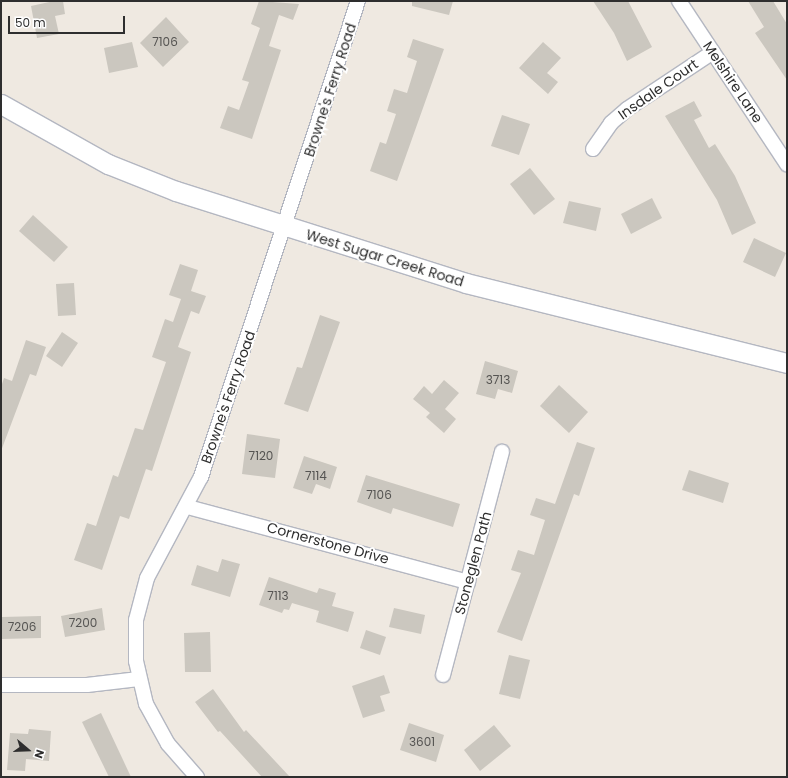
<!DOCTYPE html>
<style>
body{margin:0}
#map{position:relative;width:788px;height:778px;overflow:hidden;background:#efe9e1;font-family:Poppins,sans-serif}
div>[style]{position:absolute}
.building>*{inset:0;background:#cbc7bf}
.roads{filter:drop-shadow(1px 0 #b4b7c1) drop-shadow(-1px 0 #b4b7c1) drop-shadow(0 1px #b4b7c1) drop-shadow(0 -1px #b4b7c1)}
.minor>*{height:14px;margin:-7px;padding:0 7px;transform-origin:7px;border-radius:7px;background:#fff}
.secondary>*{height:19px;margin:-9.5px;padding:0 9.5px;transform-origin:9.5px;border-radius:9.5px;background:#fff}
span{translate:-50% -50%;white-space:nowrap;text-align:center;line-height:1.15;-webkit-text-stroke:4px #fff;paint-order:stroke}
.number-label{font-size:12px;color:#555452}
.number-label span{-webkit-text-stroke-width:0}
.street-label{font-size:14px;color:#2e2e2e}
.frame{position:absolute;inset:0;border:2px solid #2e2e2e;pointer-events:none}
.north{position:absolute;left:8px;top:730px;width:40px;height:40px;-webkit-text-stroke:3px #fff;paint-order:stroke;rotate:109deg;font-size:11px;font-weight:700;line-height:16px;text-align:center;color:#2e2e2e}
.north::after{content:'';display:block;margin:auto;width:14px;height:18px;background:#2e2e2e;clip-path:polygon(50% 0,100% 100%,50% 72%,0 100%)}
.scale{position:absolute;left:8px;top:16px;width:117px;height:18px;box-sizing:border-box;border:2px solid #2e2e2e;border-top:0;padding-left:5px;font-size:12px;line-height:14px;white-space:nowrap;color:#2e2e2e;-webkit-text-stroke:3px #fff;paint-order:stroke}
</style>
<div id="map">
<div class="building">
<div style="clip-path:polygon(54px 1px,63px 1px,65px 14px,55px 16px,59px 34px,37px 38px,31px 6px)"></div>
<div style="clip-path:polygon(259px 1px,299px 4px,293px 20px,279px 15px,269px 46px,281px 50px,252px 139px,220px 128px,228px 106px,239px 110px,249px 82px,242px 80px,260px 28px,251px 24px)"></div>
<div style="clip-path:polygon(412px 1px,453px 1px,449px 15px,412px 6px)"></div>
<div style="clip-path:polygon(593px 1px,628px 1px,652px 47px,627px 61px,614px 33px)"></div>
<div style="clip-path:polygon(748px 1px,773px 1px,787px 24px,787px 80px,755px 33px,764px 27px)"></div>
<div style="clip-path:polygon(166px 17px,189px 42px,163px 67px,140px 43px)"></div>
<div style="clip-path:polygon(413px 39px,444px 49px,397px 181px,370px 171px,380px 142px,386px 144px,396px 114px,387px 111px,394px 89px,407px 93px,417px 61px,407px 57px)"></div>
<div style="clip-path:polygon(132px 42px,138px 67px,109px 73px,104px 48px)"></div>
<div style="clip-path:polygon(543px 42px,561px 58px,547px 73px,558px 82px,548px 94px,519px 68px)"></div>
<div style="clip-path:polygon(694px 101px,702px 116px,694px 120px,709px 148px,715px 144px,735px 176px,756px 223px,732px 235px,717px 200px,665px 116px)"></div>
<div style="clip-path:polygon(502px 115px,530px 124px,519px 155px,491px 146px)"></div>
<div style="clip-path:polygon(530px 168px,555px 199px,534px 215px,510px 184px)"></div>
<div style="clip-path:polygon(652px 198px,662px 218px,631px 234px,621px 214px)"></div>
<div style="clip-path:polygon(569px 201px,601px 208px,596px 231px,563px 223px)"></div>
<div style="clip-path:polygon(33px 215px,68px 247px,54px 262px,19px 231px)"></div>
<div style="clip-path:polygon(754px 238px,786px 253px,775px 277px,743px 262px)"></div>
<div style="clip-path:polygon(180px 264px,198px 270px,191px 291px,206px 296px,199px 314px,191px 311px,178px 347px,191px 352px,152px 471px,146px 469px,129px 519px,120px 516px,102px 570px,74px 560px,87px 523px,96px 526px,113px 475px,118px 477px,135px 428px,143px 430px,166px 362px,152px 357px,165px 319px,173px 322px,181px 299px,169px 295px)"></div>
<div style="clip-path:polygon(74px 283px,76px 315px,58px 316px,56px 284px)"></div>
<div style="clip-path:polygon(320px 315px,340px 322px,308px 412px,284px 404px,297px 367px,302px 368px)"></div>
<div style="clip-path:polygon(62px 332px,78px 343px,62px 367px,46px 356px)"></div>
<div style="clip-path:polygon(26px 340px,46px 347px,36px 376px,30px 374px,1px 451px,1px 387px,4px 378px,12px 381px)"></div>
<div style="clip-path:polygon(485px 361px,518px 371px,512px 393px,498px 389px,495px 399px,476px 394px)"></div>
<div style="clip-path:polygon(444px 380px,459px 393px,445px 409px,456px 419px,444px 433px,426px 417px,430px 413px,413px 399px,424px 386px,432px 394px)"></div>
<div style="clip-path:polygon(559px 385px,588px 412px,569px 433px,540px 406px)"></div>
<div style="clip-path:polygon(247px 434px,280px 439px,275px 478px,242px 474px)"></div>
<div style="clip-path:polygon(577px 442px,595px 448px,579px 496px,574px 494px,522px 641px,497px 632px,521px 573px,511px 570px,518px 550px,534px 555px,545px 520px,530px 515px,536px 498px,555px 504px)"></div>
<div style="clip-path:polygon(304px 456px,337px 467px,330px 489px,316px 484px,312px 494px,293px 488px)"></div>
<div style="clip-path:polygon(689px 470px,729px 483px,723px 503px,682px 490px)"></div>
<div style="clip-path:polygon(366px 475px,460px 504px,453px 527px,393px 508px,391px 514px,357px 502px)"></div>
<div style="clip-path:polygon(222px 559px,240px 564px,230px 597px,191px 585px,197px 565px,218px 572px)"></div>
<div style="clip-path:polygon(269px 577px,317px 593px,319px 588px,336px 593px,332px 606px,354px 612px,348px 632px,316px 622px,319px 611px,292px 603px,289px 610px,284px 609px,282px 613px,259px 605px)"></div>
<div style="clip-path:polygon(102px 608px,105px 630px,65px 637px,61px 616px)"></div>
<div style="clip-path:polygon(394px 608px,425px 615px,421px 634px,389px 627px)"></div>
<div style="clip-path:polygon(41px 616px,41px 638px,2px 639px,2px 617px)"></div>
<div style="clip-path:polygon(366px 630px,386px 637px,380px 655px,360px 648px)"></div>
<div style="clip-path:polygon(210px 632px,211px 672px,185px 672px,184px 633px)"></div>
<div style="clip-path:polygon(509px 655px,530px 660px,520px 699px,499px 694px)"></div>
<div style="clip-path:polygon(384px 675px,390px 693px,380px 696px,385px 711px,363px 718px,352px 686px)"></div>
<div style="clip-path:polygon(213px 689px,244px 732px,246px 730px,290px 777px,262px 777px,220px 731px,218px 732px,195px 702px)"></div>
<div style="clip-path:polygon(101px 713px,131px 777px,109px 777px,82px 722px)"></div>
<div style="clip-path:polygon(409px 723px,444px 735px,436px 762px,400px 750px)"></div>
<div style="clip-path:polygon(494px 725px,511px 746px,480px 771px,464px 750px)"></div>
<div style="clip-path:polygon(29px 729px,51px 731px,49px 761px,26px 759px,25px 771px,7px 770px,10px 733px,28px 734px)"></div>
</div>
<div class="roads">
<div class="minor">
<div style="left:679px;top:1px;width:196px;rotate:56.5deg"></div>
<div style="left:593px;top:149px;width:32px;rotate:-55deg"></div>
<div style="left:611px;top:123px;width:21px;rotate:-41deg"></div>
<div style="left:627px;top:109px;width:103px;rotate:-33.5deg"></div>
<div style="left:188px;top:507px;width:290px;rotate:15deg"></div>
<div style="left:443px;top:675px;width:231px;rotate:-75.2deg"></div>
<div style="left:1px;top:685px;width:86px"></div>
<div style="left:87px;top:685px;width:52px;rotate:-6.6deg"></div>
<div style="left:197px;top:777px;width:44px;rotate:-131.3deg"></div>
<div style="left:168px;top:744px;width:46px;rotate:-118.8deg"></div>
<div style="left:146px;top:704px;width:44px;rotate:-103.1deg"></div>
<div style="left:136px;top:661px;width:41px;rotate:-90deg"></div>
<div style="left:136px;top:620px;width:43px;rotate:-75.3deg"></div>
<div style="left:147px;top:578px;width:115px;rotate:-61.9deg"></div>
<div style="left:201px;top:477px;width:501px;rotate:-71.75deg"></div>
</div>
<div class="secondary">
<div style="left:1px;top:104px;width:123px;rotate:29.3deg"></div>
<div style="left:108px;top:164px;width:73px;rotate:21.7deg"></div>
<div style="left:176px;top:191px;width:304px;rotate:17.6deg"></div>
<div style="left:466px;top:283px;width:331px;rotate:14deg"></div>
</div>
</div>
<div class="number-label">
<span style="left:165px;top:42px">7106</span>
<span style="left:498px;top:380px">3713</span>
<span style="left:261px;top:456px">7120</span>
<span style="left:316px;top:476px">7114</span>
<span style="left:379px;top:495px">7106</span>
<span style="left:278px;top:596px">7113</span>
<span style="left:83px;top:623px">7200</span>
<span style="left:22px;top:627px">7206</span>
<span style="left:422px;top:742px">3601</span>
</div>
<div class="street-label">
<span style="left:733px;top:82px;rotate:56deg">Melshire Lane</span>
<span style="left:658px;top:89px;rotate:-35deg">Insdale Court</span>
<span style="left:330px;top:90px;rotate:-72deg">Browne's Ferry Road</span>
<span style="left:385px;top:258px;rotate:17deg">West Sugar Creek Road</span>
<span style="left:228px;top:397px;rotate:-71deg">Browne's Ferry Road</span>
<span style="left:328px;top:543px;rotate:15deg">Cornerstone Drive</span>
<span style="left:473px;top:563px;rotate:-75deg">Stoneglen Path</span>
</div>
<div class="frame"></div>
<div class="north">N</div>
<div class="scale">50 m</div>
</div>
